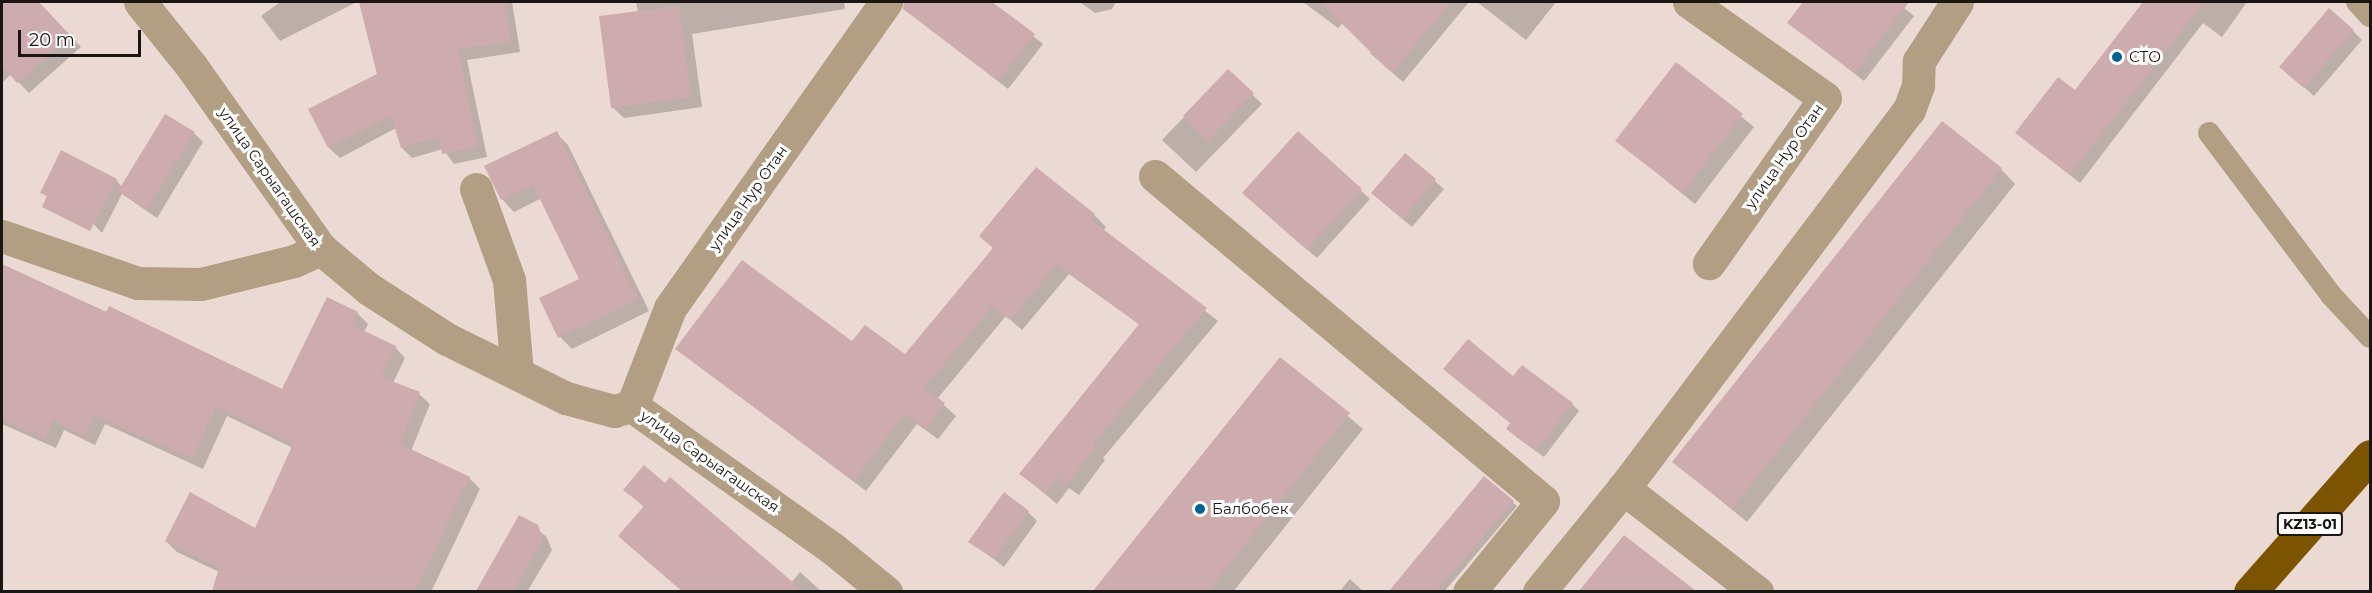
<!DOCTYPE html>
<meta charset="utf-8">
<style>
body{margin:0}
#map{position:relative;width:2372px;height:593px;overflow:hidden;background:#ebdad3;font-family:Montserrat,sans-serif}
div>[style]{position:absolute}
.shadow>*{inset:0;background:#0003}
.building>*{inset:0;background:#ceabaf}
.lane>*{height:22px;margin:-11px;padding:0 11px;transform-origin:11px;border-radius:11px;background:#b29e82}
.street>*{height:33px;margin:-16.5px;padding:0 16.5px;transform-origin:16.5px;border-radius:16.5px;background:#b29e82}
.highway>*{height:33px;margin:-16.5px;padding:0 16.5px;transform-origin:16.5px;border-radius:16.5px;background:#7c5300}
.dots>*{width:16px;height:16px;translate:-50% -50%;box-sizing:border-box;border:3px solid #fff;border-radius:50%}
span{translate:-50% -50%;white-space:nowrap;text-align:center;line-height:1.15;-webkit-text-stroke:6px #fff;paint-order:stroke}
.shield-label span{padding:2px 4px;background:#fff;border:2px solid;border-radius:4px;-webkit-text-stroke-width:0}
.shield-label{font-size:14px;color:#1b1513;font-weight:700}
.poi-label{font-size:15px;color:#1b1513}
.left{translate:0 -50%;text-align:left}
.street-label{font-size:15px;color:#1b1513}
.frame{position:absolute;inset:0;border:3px solid #1b1513;pointer-events:none}
.scale{position:absolute;left:18px;top:30px;width:123px;height:27px;box-sizing:border-box;border:3px solid #1b1513;border-top:0;padding-left:8px;font-size:18px;line-height:21px;white-space:nowrap;color:#1b1513;-webkit-text-stroke:4px #fff;paint-order:stroke}
</style>
<div id="map">
<div class="shadow">
<div style="clip-path:polygon(2px 2px,38px 2px,81px 47px,29px 93px,11px 74px,2px 83px)"></div>
<div style="clip-path:polygon(280px 2px,357px 2px,280px 41px,261px 16px)"></div>
<div style="clip-path:polygon(361px 2px,512px 2px,520px 52px,467px 60px,487px 157px,454px 164px,443px 149px,412px 158px,402px 148px,396px 128px,340px 158px,329px 148px,310px 109px,379px 75px)"></div>
<div style="clip-path:polygon(636px 2px,844px 2px,845px 9px,692px 34px,702px 107px,624px 118px,612px 107px,638px 12px)"></div>
<div style="clip-path:polygon(926px 2px,990px 2px,1043px 44px,1008px 89px,914px 16px)"></div>
<div style="clip-path:polygon(1080px 2px,1116px 2px,1112px 9px,1095px 13px)"></div>
<div style="clip-path:polygon(1303px 2px,1382px 3px,1469px 2px,1403px 82px,1370px 53px,1373px 49px,1344px 22px,1338px 28px)"></div>
<div style="clip-path:polygon(1477px 2px,1556px 2px,1526px 40px)"></div>
<div style="clip-path:polygon(1805px 2px,1897px 2px,1914px 16px,1864px 81px,1789px 23px)"></div>
<div style="clip-path:polygon(2145px 2px,2247px 2px,2222px 37px,2203px 23px,2080px 183px,2017px 133px,2075px 92px)"></div>
<div style="clip-path:polygon(2353px 31px,2362px 40px,2314px 96px,2281px 67px)"></div>
<div style="clip-path:polygon(1676px 64px,1754px 127px,1695px 204px,1617px 141px)"></div>
<div style="clip-path:polygon(1228px 71px,1262px 104px,1196px 172px,1162px 140px)"></div>
<div style="clip-path:polygon(194px 133px,203px 142px,157px 218px,122px 194px,102px 233px,49px 177px,116px 180px,122px 187px)"></div>
<div style="clip-path:polygon(556px 133px,568px 145px,649px 311px,572px 349px,560px 337px,581px 279px,542px 198px,514px 212px,502px 199px)"></div>
<div style="clip-path:polygon(1298px 133px,1370px 199px,1317px 258px,1253px 202px)"></div>
<div style="clip-path:polygon(1405px 155px,1444px 189px,1412px 227px,1382px 202px)"></div>
<div style="clip-path:polygon(1036px 169px,1094px 215px,1106px 227px,1103px 231px,1218px 321px,1103px 458px,1105px 460px,1079px 495px,1069px 488px,1057px 504px,1021px 474px,1140px 325px,1069px 274px,1022px 330px,1006px 316px,937px 399px,956px 416px,938px 439px,917px 424px,866px 491px,677px 349px,853px 343px,905px 356px,994px 249px)"></div>
<div style="clip-path:polygon(2001px 169px,2015px 184px,1747px 522px,1674px 462px)"></div>
<div style="clip-path:polygon(2px 265px,283px 391px,357px 313px,368px 324px,364px 332px,395px 347px,405px 358px,393px 383px,419px 394px,430px 404px,411px 451px,469px 478px,480px 489px,431px 592px,214px 592px,219px 572px,177px 552px,166px 541px,256px 530px,293px 448px,227px 416px,203px 469px,105px 424px,95px 445px,64px 430px,56px 448px,2px 424px)"></div>
<div style="clip-path:polygon(1281px 359px,1363px 429px,1233px 592px,1095px 592px)"></div>
<div style="clip-path:polygon(1513px 378px,1572px 404px,1579px 411px,1544px 457px,1515px 436px)"></div>
<div style="clip-path:polygon(1484px 478px,1517px 506px,1444px 592px,1391px 592px)"></div>
<div style="clip-path:polygon(625px 490px,791px 583px,800px 572px,822px 592px,683px 592px,631px 547px,645px 508px)"></div>
<div style="clip-path:polygon(1028px 512px,1037px 521px,1004px 567px,970px 541px)"></div>
<div style="clip-path:polygon(520px 517px,546px 536px,552px 550px,527px 592px,477px 592px)"></div>
<div style="clip-path:polygon(1624px 537px,1677px 579px,1690px 592px,1581px 592px)"></div>
<div style="clip-path:polygon(1350px 579px,1364px 592px,1339px 592px)"></div>
</div>
<div class="building">
<div style="clip-path:polygon(2px 2px,39px 2px,71px 36px,17px 83px,2px 65px)"></div>
<div style="clip-path:polygon(359px 2px,505px 2px,511px 42px,458px 49px,478px 147px,442px 154px,439px 137px,401px 148px,391px 116px,328px 148px,308px 109px,377px 74px)"></div>
<div style="clip-path:polygon(904px 2px,992px 2px,1035px 34px,998px 81px,903px 9px)"></div>
<div style="clip-path:polygon(1320px 2px,1451px 2px,1392px 73px)"></div>
<div style="clip-path:polygon(1803px 2px,1909px 2px,1855px 73px,1787px 23px)"></div>
<div style="clip-path:polygon(2143px 2px,2204px 2px,2070px 175px,2015px 133px,2058px 77px,2075px 90px)"></div>
<div style="clip-path:polygon(679px 6px,691px 97px,611px 108px,599px 16px)"></div>
<div style="clip-path:polygon(2329px 8px,2354px 30px,2304px 88px,2279px 67px)"></div>
<div style="clip-path:polygon(1676px 62px,1743px 114px,1683px 193px,1615px 141px)"></div>
<div style="clip-path:polygon(1228px 69px,1254px 93px,1207px 142px,1183px 116px)"></div>
<div style="clip-path:polygon(165px 114px,195px 132px,147px 209px,118px 191px)"></div>
<div style="clip-path:polygon(1942px 121px,2002px 168px,1732px 509px,1672px 462px)"></div>
<div style="clip-path:polygon(557px 131px,638px 299px,558px 338px,539px 298px,579px 279px,533px 185px,501px 200px,484px 166px)"></div>
<div style="clip-path:polygon(1298px 131px,1362px 189px,1307px 250px,1242px 193px)"></div>
<div style="clip-path:polygon(61px 150px,117px 179px,90px 231px,42px 207px,47px 196px,40px 193px)"></div>
<div style="clip-path:polygon(1405px 153px,1436px 179px,1403px 219px,1371px 193px)"></div>
<div style="clip-path:polygon(1036px 167px,1095px 214px,1091px 220px,1207px 308px,1092px 445px,1095px 447px,1067px 485px,1057px 477px,1045px 493px,1019px 474px,1139px 324px,1057px 264px,1010px 320px,993px 306px,924px 388px,945px 403px,926px 429px,905px 413px,854px 481px,675px 349px,742px 260px,852px 341px,865px 325px,905px 354px,993px 248px,979px 236px)"></div>
<div style="clip-path:polygon(2px 264px,106px 312px,109px 306px,282px 389px,327px 297px,358px 312px,352px 325px,396px 346px,381px 377px,420px 392px,400px 444px,470px 477px,415px 591px,212px 591px,219px 568px,165px 541px,190px 492px,255px 528px,293px 444px,217px 407px,192px 459px,94px 415px,84px 436px,53px 420px,45px 439px,2px 419px)"></div>
<div style="clip-path:polygon(1468px 339px,1513px 376px,1522px 365px,1573px 403px,1536px 451px,1506px 429px,1510px 423px,1443px 369px)"></div>
<div style="clip-path:polygon(1280px 357px,1350px 413px,1208px 591px,1093px 591px)"></div>
<div style="clip-path:polygon(644px 465px,665px 483px,670px 477px,803px 591px,682px 591px,618px 536px,644px 506px,623px 490px)"></div>
<div style="clip-path:polygon(1484px 476px,1514px 501px,1436px 591px,1389px 591px)"></div>
<div style="clip-path:polygon(1004px 492px,1029px 511px,994px 559px,968px 542px)"></div>
<div style="clip-path:polygon(519px 515px,538px 525px,543px 540px,513px 591px,476px 591px)"></div>
<div style="clip-path:polygon(1624px 535px,1696px 591px,1579px 591px)"></div>
</div>
<div class="lane">
<div style="left:2357px;top:2px;width:19px;rotate:47deg"></div>
<div style="left:2209px;top:133px;width:203px;rotate:53deg"></div>
<div style="left:2331px;top:295px;width:57px;rotate:47.1deg"></div>
</div>
<div class="street">
<div style="left:140px;top:2px;width:83px;rotate:51.3deg"></div>
<div style="left:192px;top:67px;width:223px;rotate:54.7deg"></div>
<div style="left:321px;top:249px;width:62px;rotate:39.8deg"></div>
<div style="left:369px;top:289px;width:93px;rotate:32.7deg"></div>
<div style="left:447px;top:339px;width:133px;rotate:26.4deg"></div>
<div style="left:566px;top:398px;width:50px;rotate:15.2deg"></div>
<div style="left:614px;top:411px;width:19px;rotate:-16deg"></div>
<div style="left:632px;top:406px;width:245px;rotate:35.4deg"></div>
<div style="left:832px;top:548px;width:70px;rotate:39.2deg"></div>
<div style="left:1689px;top:2px;width:166px;rotate:35.2deg"></div>
<div style="left:1825px;top:98px;width:202px;rotate:125.1deg"></div>
<div style="left:1155px;top:176px;width:506px;rotate:39.95deg"></div>
<div style="left:1543px;top:501px;width:117px;rotate:129.1deg"></div>
<div style="left:476px;top:189px;width:97px;rotate:70.1deg"></div>
<div style="left:509px;top:280px;width:94px;rotate:85.1deg"></div>
<div style="left:2px;top:236px;width:144px;rotate:19.1deg"></div>
<div style="left:138px;top:283px;width:63px;rotate:0.9deg"></div>
<div style="left:201px;top:284px;width:96px;rotate:-13.9deg"></div>
<div style="left:294px;top:261px;width:30px;rotate:-24deg"></div>
<div style="left:632px;top:406px;width:105px;rotate:-68.8deg"></div>
<div style="left:670px;top:308px;width:375px;rotate:-54.8deg"></div>
<div style="left:1623px;top:488px;width:170px;rotate:37.8deg"></div>
<div style="left:1539px;top:592px;width:138px;rotate:-50.9deg"></div>
<div style="left:1626px;top:485px;width:470px;rotate:-53deg"></div>
<div style="left:1909px;top:110px;width:27px;rotate:-70deg"></div>
<div style="left:1918px;top:85px;width:24px;rotate:-88deg"></div>
<div style="left:1919px;top:61px;width:70px;rotate:-57.2deg"></div>
</div>
<div class="highway">
<div style="left:2250px;top:592px;width:181px;rotate:-48.6deg"></div>
</div>
<div class="dots">
<div style="left:2117px;top:57px;background:#006292"></div>
<div style="left:1200px;top:509px;background:#006292"></div>
</div>
<div class="shield-label">
<span style="left:2310px;top:524px">KZ13-01</span>
</div>
<div class="poi-label">
<span class="left" style="left:2129px;top:57px">СТО</span>
<span class="left" style="left:1212px;top:509px">Балбобек</span>
</div>
<div class="street-label">
<span style="left:1784px;top:156px;rotate:-55deg">улица Нур Отан</span>
<span style="left:270px;top:177px;rotate:55deg">улица Сарыагашская</span>
<span style="left:748px;top:198px;rotate:-55deg">улица Нур Отан</span>
<span style="left:710px;top:461px;rotate:35deg">улица Сарыагашская</span>
</div>
<div class="frame"></div>
<div class="scale">20 m</div>
</div>
